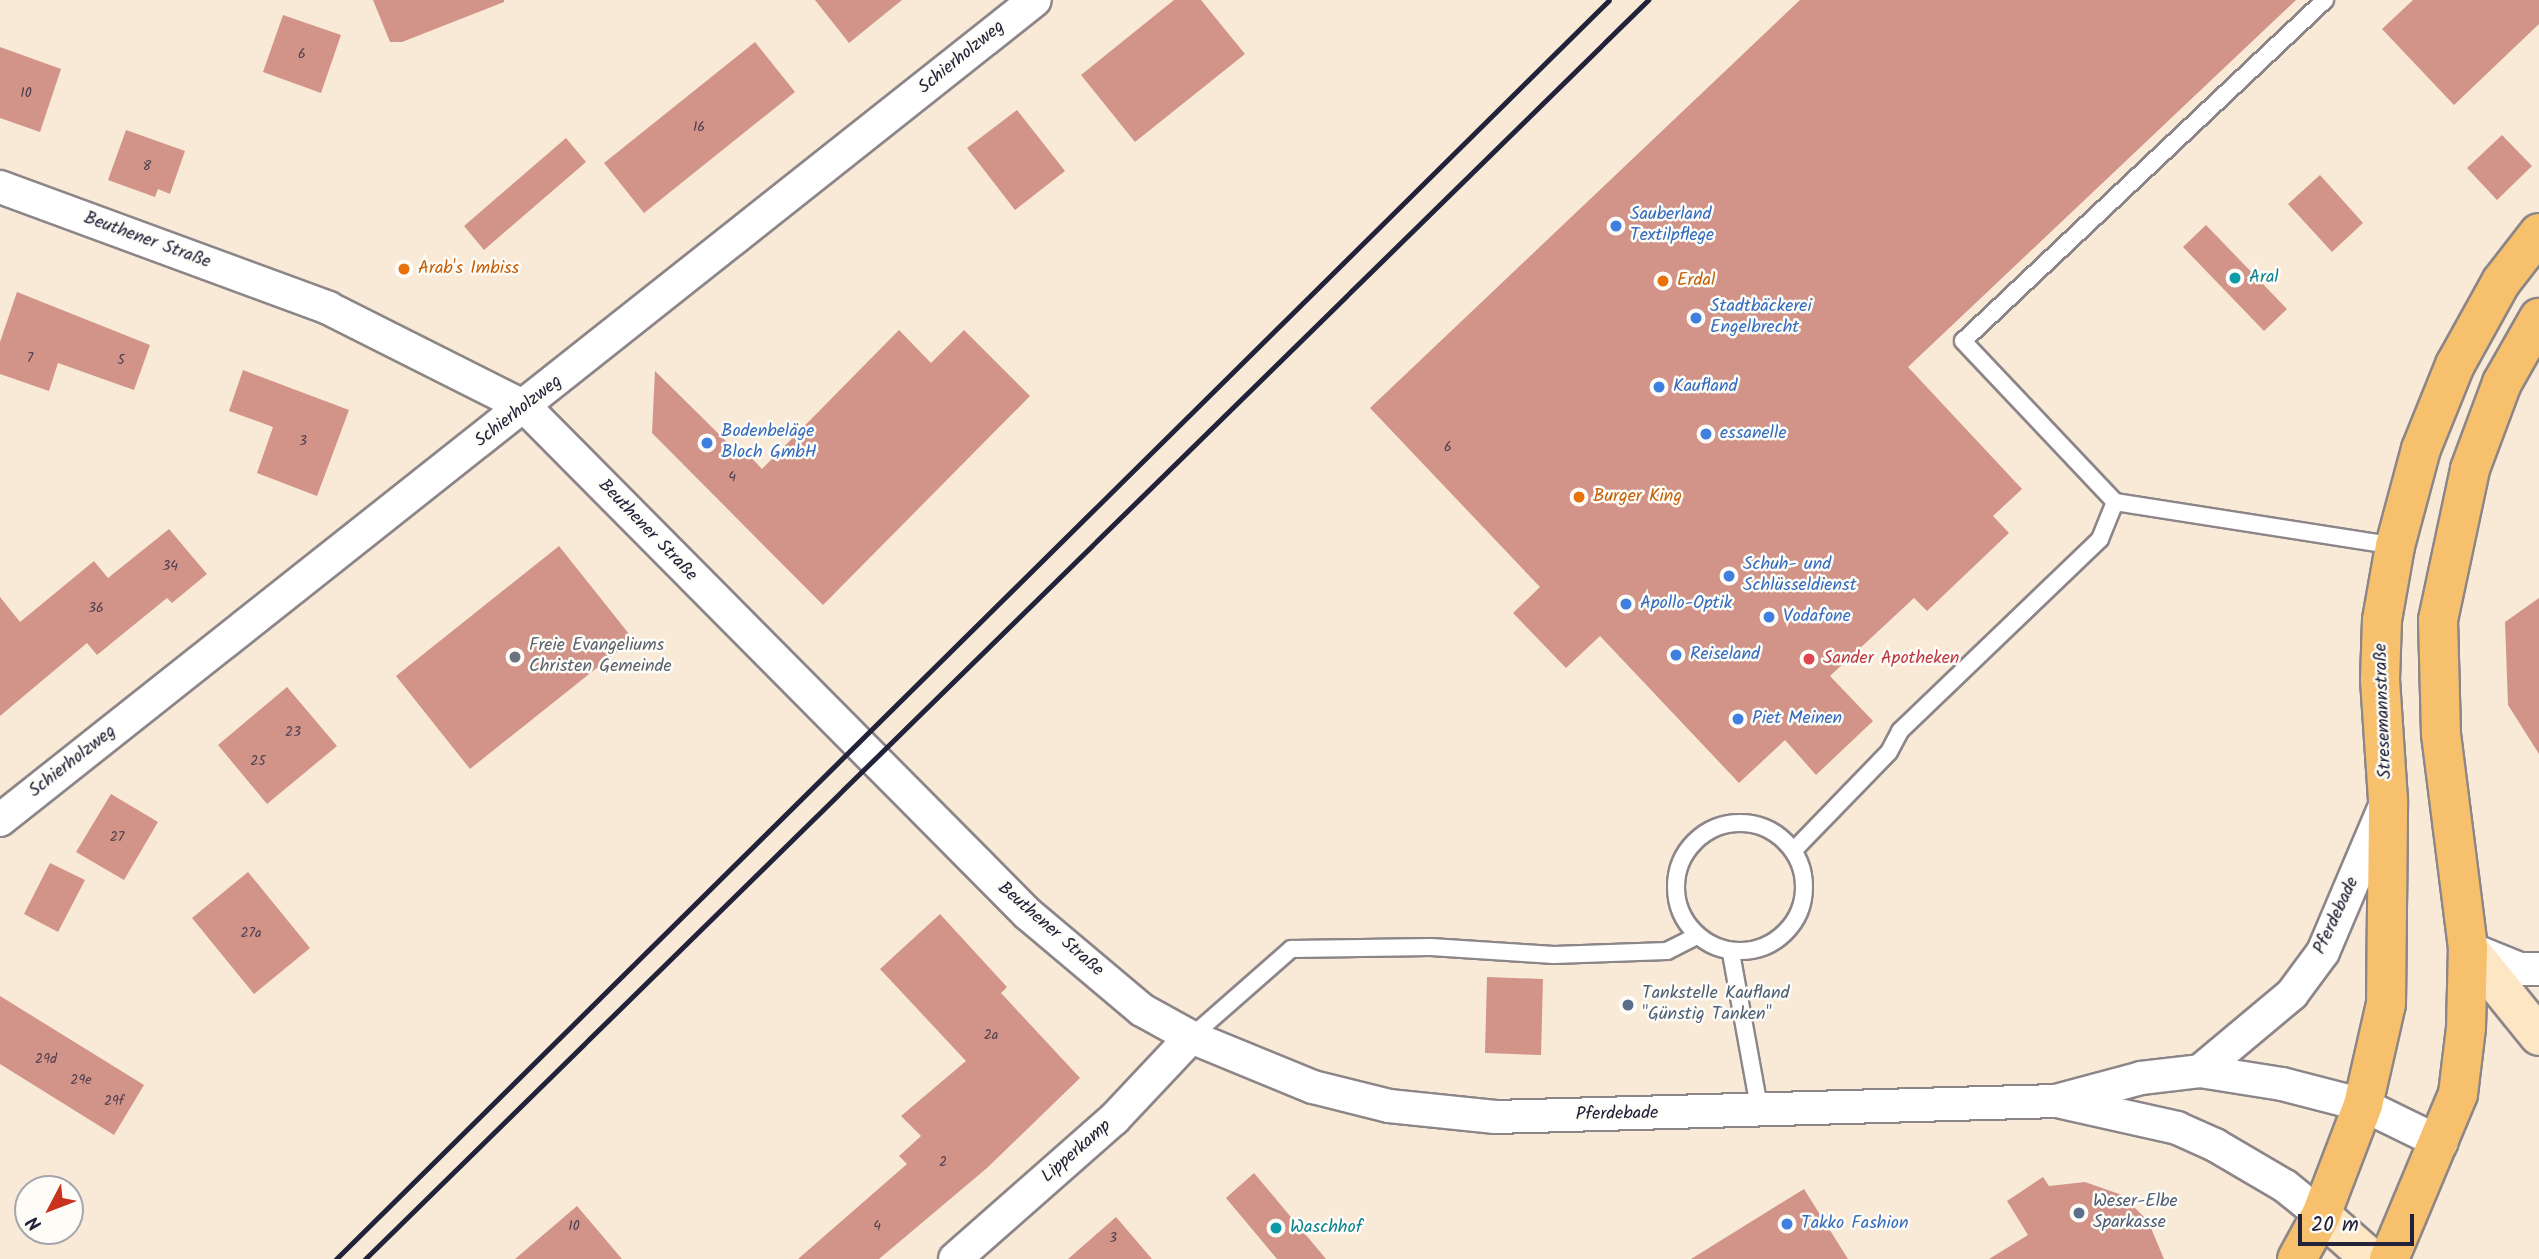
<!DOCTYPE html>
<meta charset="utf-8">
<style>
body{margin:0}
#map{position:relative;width:2539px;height:1259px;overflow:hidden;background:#f8ead7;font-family:Kalam,sans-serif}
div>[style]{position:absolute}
.building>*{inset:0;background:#d29489}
.roads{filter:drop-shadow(2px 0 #8d8689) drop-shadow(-2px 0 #8d8689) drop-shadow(0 2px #8d8689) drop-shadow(0 -2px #8d8689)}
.lane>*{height:16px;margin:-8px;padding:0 8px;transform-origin:8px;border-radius:8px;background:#fff}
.lane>.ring{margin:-8px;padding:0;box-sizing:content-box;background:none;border:16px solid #fff;border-radius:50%}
.street>*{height:32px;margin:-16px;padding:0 16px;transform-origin:16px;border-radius:16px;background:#fff}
.secondary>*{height:38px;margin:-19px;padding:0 19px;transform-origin:19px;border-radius:19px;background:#fce6c4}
.primary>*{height:38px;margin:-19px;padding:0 19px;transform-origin:19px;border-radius:19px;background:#f7c06c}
.rail>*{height:5px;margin:-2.5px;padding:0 2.5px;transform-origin:2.5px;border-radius:2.5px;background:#22223b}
.dots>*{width:19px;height:19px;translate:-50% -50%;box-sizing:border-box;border:4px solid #fdfcf7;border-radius:50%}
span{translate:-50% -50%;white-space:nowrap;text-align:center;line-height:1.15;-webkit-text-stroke:5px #fdfcf7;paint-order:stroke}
.number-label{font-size:14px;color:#4e3e4e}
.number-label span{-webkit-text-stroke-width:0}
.street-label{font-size:18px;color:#22223b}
.shop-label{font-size:18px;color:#366cbe}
.left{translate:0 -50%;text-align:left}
.food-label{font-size:18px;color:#c56008}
.culture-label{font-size:18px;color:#0d838f}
.worship-label{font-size:18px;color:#5b616d}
.health-label{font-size:18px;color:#be3a42}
.service-label{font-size:18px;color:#4e5e75}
.north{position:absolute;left:14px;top:1175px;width:70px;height:70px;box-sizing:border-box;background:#fdfcf7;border:2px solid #a5a5ac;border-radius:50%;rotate:228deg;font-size:19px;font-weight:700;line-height:28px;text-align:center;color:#22223b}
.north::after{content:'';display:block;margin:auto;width:24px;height:32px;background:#c8321e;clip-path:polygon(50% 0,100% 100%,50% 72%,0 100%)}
.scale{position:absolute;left:2298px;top:1214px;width:116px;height:32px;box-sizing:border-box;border:4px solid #22223b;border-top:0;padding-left:9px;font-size:21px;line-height:24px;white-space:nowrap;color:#22223b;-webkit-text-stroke:5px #fdfcf7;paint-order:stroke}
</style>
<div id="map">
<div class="building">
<div style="clip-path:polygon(373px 0,504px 0,504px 2px,402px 42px,390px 42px)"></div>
<div style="clip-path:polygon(815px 0,902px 0,849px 43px)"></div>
<div style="clip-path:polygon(1174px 0,1201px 0,1245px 54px,1135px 142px,1081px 75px)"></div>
<div style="clip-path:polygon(1800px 0,2296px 0,1908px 367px,2022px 489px,1993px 516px,2009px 533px,1927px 611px,1914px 598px,1830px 676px,1873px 721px,1816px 775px,1785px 740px,1739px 783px,1600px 636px,1566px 668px,1513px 613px,1540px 587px,1370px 408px)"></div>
<div style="clip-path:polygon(2413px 0,2539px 0,2539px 24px,2454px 105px,2382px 29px)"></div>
<div style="clip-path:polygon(283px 15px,341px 35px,321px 93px,263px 72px)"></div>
<div style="clip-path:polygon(755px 42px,795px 92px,644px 213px,604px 163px)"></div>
<div style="clip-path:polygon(0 47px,61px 69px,40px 132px,0 118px)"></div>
<div style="clip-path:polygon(1017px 110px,1065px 171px,1015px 210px,967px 148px)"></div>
<div style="clip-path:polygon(126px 130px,185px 151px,170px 194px,158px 189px,155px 197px,108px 180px)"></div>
<div style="clip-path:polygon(2502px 135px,2532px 166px,2497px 200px,2467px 168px)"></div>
<div style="clip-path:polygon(566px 138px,586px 162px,484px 250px,464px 226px)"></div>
<div style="clip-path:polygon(2320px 175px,2363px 223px,2332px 252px,2288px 204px)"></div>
<div style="clip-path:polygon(2206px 225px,2287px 309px,2264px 331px,2183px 247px)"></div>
<div style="clip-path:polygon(17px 292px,150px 345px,134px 390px,58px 363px,49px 391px,0 374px,0 342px)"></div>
<div style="clip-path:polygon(899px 330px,931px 363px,964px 330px,1030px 396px,823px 605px,652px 433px,655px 371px,734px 449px,744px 450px,762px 469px)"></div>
<div style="clip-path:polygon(243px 370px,349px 410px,317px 496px,257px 473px,273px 427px,229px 411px)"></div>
<div style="clip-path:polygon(169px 529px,207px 574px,172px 603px,167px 598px,97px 655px,87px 643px,0 716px,0 597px,20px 622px,94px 561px,108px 578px)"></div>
<div style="clip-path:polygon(559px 546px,633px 639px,470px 769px,396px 676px)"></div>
<div style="clip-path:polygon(2539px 598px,2539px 754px,2508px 705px,2505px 622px)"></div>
<div style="clip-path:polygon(287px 687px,337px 746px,267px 804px,218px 745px)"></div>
<div style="clip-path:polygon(111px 794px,158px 822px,124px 880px,76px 852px)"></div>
<div style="clip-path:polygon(50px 863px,85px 880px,58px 932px,24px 914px)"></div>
<div style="clip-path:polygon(248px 872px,310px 948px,254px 994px,192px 918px)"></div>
<div style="clip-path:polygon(940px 914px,1007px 987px,1001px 993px,1080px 1078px,987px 1168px,879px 1259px,798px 1259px,907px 1164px,899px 1156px,921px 1136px,901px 1116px,966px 1061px,880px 969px)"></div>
<div style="clip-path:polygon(1487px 977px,1543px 979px,1541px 1055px,1485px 1053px)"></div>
<div style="clip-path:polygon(0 996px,144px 1085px,114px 1135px,0 1064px)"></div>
<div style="clip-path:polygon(1254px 1173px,1326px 1259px,1277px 1259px,1226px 1198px)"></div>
<div style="clip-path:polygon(2043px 1177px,2049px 1186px,2085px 1182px,2122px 1195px,2148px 1221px,2164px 1259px,1989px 1259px,2028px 1235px,2007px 1201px)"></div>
<div style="clip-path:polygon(1804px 1189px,1848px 1259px,1691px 1259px)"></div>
<div style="clip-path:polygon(577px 1206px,622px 1259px,515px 1259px)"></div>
<div style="clip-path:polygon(1116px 1217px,1152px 1259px,1068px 1259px)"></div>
</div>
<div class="roads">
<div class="lane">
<div style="left:2325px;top:0;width:497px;rotate:136.7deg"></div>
<div style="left:1963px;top:341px;width:221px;rotate:46.6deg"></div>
<div style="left:2115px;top:502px;width:283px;rotate:8.9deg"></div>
<div class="ring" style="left:1676px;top:823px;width:112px;height:112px"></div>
<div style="left:1794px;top:850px;width:136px;rotate:-45.9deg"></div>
<div style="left:1889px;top:752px;width:24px;rotate:-62deg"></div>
<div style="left:1900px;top:731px;width:277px;rotate:-43.8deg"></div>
<div style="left:2100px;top:539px;width:40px;rotate:-68deg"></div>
<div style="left:1731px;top:953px;width:162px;rotate:79.7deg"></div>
<div style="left:1191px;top:1037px;width:133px;rotate:-41.3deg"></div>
<div style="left:1291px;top:949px;width:140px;rotate:-0.8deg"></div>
<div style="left:1431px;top:947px;width:123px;rotate:3.7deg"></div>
<div style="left:1554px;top:955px;width:113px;rotate:-2deg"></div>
<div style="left:1667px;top:951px;width:33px;rotate:-27deg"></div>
</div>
<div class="street">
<div style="left:0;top:187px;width:350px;rotate:20.2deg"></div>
<div style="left:328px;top:308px;width:220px;rotate:26.7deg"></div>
<div style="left:525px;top:407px;width:714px;rotate:45.23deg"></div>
<div style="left:1028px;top:914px;width:149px;rotate:40.1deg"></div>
<div style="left:1142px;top:1010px;width:56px;rotate:28.9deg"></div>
<div style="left:1191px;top:1037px;width:132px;rotate:22.3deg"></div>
<div style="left:1313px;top:1087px;width:78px;rotate:14deg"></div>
<div style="left:1389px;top:1106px;width:107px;rotate:5.9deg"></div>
<div style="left:1495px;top:1117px;width:561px;rotate:-1.63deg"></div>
<div style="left:2056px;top:1101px;width:88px;rotate:-15.1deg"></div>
<div style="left:2141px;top:1078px;width:59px;rotate:-6.8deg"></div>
<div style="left:2200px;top:1071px;width:83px;rotate:9deg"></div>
<div style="left:2282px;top:1084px;width:84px;rotate:14.5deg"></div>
<div style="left:2363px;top:1105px;width:87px;rotate:26deg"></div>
<div style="left:0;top:820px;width:1320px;rotate:-38.39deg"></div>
<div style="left:2468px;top:948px;width:56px;rotate:22deg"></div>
<div style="left:2520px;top:969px;width:19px"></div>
<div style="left:2200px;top:1071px;width:120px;rotate:-39.9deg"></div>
<div style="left:2292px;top:994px;width:52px;rotate:-53.6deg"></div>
<div style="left:2323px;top:952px;width:159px;rotate:-67deg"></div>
<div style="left:2061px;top:1102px;width:119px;rotate:12.6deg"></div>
<div style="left:2177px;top:1128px;width:42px;rotate:24.1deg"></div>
<div style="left:2215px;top:1145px;width:81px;rotate:30.4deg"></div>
<div style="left:2285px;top:1186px;width:46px;rotate:38.9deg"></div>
<div style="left:955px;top:1259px;width:212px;rotate:-41.4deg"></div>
<div style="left:1114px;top:1119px;width:112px;rotate:-46.8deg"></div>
</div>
<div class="secondary">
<div style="left:2468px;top:948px;width:113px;rotate:51.1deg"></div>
<div style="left:2321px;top:1215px;width:67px;rotate:41.3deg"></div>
</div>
<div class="primary">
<div style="left:2297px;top:1259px;width:50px;rotate:-61.4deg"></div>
<div style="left:2321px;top:1215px;width:118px;rotate:-69.1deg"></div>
<div style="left:2363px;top:1105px;width:104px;rotate:-77.2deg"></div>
<div style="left:2386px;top:1004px;width:204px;rotate:-89.4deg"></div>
<div style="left:2388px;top:800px;width:120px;rotate:-93.8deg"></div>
<div style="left:2380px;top:680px;width:60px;rotate:-88.1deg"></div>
<div style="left:2382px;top:620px;width:75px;rotate:-80deg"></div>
<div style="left:2395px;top:546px;width:100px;rotate:-75deg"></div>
<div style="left:2421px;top:449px;width:91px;rotate:-68deg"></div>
<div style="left:2455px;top:365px;width:95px;rotate:-61deg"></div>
<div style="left:2501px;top:282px;width:62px;rotate:-52.2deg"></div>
<div style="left:2389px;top:1259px;width:179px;rotate:-67.3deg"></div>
<div style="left:2458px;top:1094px;width:66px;rotate:-83.1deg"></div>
<div style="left:2466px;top:1028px;width:80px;rotate:-88.6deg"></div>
<div style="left:2468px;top:948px;width:216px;rotate:-97.2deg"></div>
<div style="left:2441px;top:734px;width:114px;rotate:-91.5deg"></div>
<div style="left:2438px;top:620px;width:154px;rotate:-78deg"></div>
<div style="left:2470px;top:469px;width:92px;rotate:-69.6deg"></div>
<div style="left:2502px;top:383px;width:75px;rotate:-60.4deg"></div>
</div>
</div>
<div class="rail">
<div style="left:336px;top:1259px;width:1790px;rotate:-44.68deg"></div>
<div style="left:365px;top:1259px;width:1798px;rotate:-44.46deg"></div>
</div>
<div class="dots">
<div style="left:1616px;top:226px;background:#3f7fe0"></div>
<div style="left:404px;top:269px;background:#e8710a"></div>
<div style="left:2235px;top:278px;background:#0f9aa8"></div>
<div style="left:1663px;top:281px;background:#e8710a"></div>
<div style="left:1696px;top:318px;background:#3f7fe0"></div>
<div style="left:1659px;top:387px;background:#3f7fe0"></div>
<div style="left:1706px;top:434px;background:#3f7fe0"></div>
<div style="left:707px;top:443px;background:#3f7fe0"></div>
<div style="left:1579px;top:497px;background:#e8710a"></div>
<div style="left:1729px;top:576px;background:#3f7fe0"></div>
<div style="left:1626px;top:604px;background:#3f7fe0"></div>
<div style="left:1769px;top:617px;background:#3f7fe0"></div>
<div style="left:1676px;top:655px;background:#3f7fe0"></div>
<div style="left:515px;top:657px;background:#6b7280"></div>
<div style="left:1809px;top:659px;background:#e0444e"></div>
<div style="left:1738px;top:719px;background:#3f7fe0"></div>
<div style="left:1628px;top:1005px;background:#5c6f8a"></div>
<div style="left:2079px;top:1213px;background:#5c6f8a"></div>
<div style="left:1787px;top:1224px;background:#3f7fe0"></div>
<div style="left:1276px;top:1228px;background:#0f9aa8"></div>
</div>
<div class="number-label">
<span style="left:302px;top:54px">6</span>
<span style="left:26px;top:93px">10</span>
<span style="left:699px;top:127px">16</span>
<span style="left:147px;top:166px">8</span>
<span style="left:30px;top:358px">7</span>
<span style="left:121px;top:360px">5</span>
<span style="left:303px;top:441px">3</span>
<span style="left:1448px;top:447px">6</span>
<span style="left:732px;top:477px">4</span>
<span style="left:170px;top:566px">34</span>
<span style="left:96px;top:608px">36</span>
<span style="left:293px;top:732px">23</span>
<span style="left:258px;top:761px">25</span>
<span style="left:117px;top:837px">27</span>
<span style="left:251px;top:933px">27a</span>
<span style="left:991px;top:1035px">2a</span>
<span style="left:46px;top:1059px">29d</span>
<span style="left:81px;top:1080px">29e</span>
<span style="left:114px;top:1101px">29f</span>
<span style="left:943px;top:1162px">2</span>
<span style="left:574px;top:1226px">10</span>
<span style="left:877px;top:1226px">4</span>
<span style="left:1113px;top:1238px">3</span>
</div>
<div class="street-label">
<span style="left:962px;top:58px;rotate:-39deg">Schierholzweg</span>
<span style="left:147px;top:241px;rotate:20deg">Beuthener Straße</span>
<span style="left:519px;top:412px;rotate:-38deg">Schierholzweg</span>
<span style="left:647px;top:531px;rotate:46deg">Beuthener Straße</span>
<span style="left:2384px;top:711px;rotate:-92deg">Stresemannstraße</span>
<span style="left:73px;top:762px;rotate:-38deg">Schierholzweg</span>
<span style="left:2337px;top:916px;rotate:-65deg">Pferdebade</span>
<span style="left:1050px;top:930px;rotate:41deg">Beuthener Straße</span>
<span style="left:1617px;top:1115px;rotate:-1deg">Pferdebade</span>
<span style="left:1077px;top:1152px;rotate:-41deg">Lipperkamp</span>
</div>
<div class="shop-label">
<span class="left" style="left:1630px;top:226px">Sauberland<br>Textilpflege</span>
<span class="left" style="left:1710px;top:318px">Stadtbäckerei<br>Engelbrecht</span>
<span class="left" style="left:1673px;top:387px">Kaufland</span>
<span class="left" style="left:721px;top:443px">Bodenbeläge<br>Bloch GmbH</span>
<span class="left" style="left:1720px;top:434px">essanelle</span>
<span class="left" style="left:1743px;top:576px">Schuh- und<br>Schlüsseldienst</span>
<span class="left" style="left:1640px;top:604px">Apollo-Optik</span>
<span class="left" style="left:1783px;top:617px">Vodafone</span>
<span class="left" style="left:1690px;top:655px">Reiseland</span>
<span class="left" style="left:1752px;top:719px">Piet Meinen</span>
<span class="left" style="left:1801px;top:1224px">Takko Fashion</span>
</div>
<div class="food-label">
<span class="left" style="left:418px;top:269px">Arab's Imbiss</span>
<span class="left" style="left:1677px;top:281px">Erdal</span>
<span class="left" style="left:1593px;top:497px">Burger King</span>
</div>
<div class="culture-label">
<span class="left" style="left:2249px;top:278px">Aral</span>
<span class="left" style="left:1290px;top:1228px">Waschhof</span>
</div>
<div class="worship-label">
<span class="left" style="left:529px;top:657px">Freie Evangeliums<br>Christen Gemeinde</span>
</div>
<div class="health-label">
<span class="left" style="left:1823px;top:659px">Sander Apotheken</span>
</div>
<div class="service-label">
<span class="left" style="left:1642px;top:1005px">Tankstelle Kaufland<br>"Günstig Tanken"</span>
<span class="left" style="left:2093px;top:1213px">Weser-Elbe<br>Sparkasse</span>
</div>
<div class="north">N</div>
<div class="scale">20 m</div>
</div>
